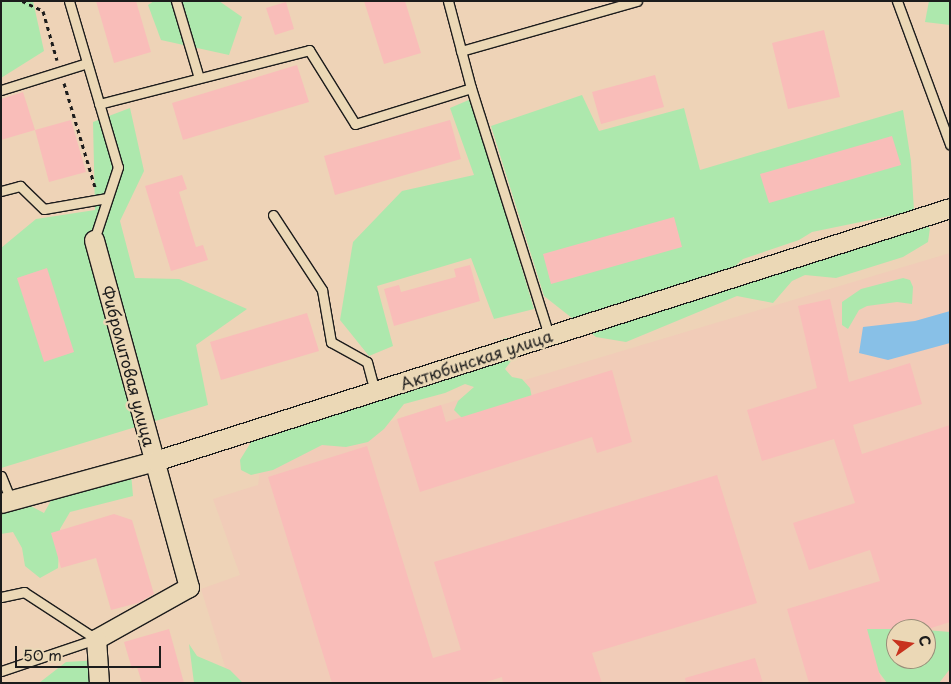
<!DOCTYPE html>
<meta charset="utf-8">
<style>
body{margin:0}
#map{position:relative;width:951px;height:684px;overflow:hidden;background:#eed3b7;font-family:"Playpen Sans",sans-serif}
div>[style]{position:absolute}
.built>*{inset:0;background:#f1ccb8}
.green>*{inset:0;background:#ade8ad}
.water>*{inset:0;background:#88c0e7}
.building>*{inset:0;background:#f9bdb9}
.path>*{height:3px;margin-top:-1.5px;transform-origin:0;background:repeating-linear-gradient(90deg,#1c1c1c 0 4px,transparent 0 8px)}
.roads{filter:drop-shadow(1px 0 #1c1c1c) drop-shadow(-1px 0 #1c1c1c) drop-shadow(0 1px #1c1c1c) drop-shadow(0 -1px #1c1c1c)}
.service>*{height:9px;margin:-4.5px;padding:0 4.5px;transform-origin:4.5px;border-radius:4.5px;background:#ebd8b6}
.minor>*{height:19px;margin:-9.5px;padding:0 9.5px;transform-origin:9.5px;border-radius:9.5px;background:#ebd8b6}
span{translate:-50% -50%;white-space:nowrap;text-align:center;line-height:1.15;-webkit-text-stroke:5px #ebd8b6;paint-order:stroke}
.street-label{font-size:16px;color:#1c1c1c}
.frame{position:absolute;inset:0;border:2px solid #1c1c1c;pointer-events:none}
.north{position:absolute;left:886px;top:619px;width:50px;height:50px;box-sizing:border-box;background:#ebd8b6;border:1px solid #988d78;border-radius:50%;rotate:77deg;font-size:14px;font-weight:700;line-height:20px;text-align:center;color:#1c1c1c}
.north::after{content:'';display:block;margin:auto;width:18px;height:22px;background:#c8321e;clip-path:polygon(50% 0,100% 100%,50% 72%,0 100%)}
.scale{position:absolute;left:15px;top:646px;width:146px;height:22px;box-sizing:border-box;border:2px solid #1c1c1c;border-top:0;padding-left:6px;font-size:15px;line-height:18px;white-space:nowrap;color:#1c1c1c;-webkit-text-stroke:4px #ebd8b6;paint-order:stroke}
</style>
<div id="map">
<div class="built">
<div style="clip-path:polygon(evenodd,950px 253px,950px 683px,230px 683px,201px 589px,240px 575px,213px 499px,258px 485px,261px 464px,441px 405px,950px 253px,896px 629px,926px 629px,926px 659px,896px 659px,896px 629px)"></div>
</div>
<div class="green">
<div style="clip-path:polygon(1px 1px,33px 1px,44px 51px,1px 78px)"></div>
<div style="clip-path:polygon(154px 1px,219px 1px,242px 17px,229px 55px,161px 40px,148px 5px)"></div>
<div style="clip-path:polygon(929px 1px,950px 1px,950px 25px,925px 22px)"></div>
<div style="clip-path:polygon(582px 95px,599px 131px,684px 108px,700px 170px,903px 110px,911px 161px,914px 211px,812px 232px,799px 240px,743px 259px,733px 268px,759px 278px,852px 251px,916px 222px,930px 228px,928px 242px,903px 257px,836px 278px,805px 275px,792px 281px,773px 303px,737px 296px,626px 342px,596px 337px,544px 296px,491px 126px)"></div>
<div style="clip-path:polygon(471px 99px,534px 309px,494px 319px,471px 258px,377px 286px,393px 346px,369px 356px,340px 320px,353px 242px,402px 191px,474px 175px,450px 108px)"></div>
<div style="clip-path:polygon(130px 108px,144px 171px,120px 221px,135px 278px,179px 279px,247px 309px,196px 345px,208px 405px,1px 468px,1px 248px,36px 219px,95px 210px,93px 122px)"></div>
<div style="clip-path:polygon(903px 278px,910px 280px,913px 287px,912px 304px,897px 302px,867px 306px,859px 310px,848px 329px,842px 325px,842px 302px,861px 289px)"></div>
<div style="clip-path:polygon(506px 338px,515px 341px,518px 352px,505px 369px,512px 377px,522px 379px,530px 388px,532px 398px,462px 418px,454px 410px,458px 401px,474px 387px,465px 384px,445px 393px,404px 404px,384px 429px,368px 442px,346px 447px,322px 445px,273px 470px,251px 475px,241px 470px,240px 460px,256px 434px,331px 395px,455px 359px)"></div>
<div style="clip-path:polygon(131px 473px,133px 496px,70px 512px,60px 529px,58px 568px,40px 578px,25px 566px,22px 548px,13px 532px,1px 534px,1px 510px,27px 504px,44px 513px,53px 497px)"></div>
<div style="clip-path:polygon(880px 591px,924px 629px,896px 629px,896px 659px,926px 659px,926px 630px,950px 632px,950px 669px,939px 683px,887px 683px,872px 663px,860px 636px)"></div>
<div style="clip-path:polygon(189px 644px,197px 656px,230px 670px,243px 683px,194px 683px)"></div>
<div style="clip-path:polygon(100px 660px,102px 683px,39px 683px,66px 662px)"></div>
</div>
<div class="water">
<div style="clip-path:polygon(950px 311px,950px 343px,888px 360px,859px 353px,863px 327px,915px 321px)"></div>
</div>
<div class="building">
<div style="clip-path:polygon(96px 1px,136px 1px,151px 52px,114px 63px)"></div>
<div style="clip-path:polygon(364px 1px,405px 1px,421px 53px,384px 64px)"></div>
<div style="clip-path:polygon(286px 2px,294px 29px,275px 35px,266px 8px)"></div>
<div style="clip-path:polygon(824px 30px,840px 97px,788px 109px,772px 43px)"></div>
<div style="clip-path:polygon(297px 65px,309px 102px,183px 140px,172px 103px)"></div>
<div style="clip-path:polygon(655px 75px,664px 107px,601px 124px,592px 92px)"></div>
<div style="clip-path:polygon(23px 92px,35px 130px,1px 140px,1px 99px)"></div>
<div style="clip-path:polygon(71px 120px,86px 172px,49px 182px,35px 130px)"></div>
<div style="clip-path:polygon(450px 120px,461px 159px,335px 195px,324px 156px)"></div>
<div style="clip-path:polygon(892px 136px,901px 165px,769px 203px,760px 174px)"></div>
<div style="clip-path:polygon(182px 175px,187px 189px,179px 192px,196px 247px,203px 245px,208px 260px,171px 271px,145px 186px)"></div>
<div style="clip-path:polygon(674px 217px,682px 247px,551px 284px,543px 254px)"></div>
<div style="clip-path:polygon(470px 265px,480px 301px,394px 326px,384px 289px,399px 285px,401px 292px,456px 277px,454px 269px)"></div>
<div style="clip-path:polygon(47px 268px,74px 352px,44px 362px,17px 278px)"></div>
<div style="clip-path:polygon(830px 299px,849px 382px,910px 363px,922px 404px,853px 425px,862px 454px,950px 425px,950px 622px,928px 629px,867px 629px,882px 683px,809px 683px,787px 609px,880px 581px,870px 550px,809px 570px,793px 523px,855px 503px,834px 439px,762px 461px,747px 410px,817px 388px,798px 306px)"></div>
<div style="clip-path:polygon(307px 313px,319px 351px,221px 380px,210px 342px)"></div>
<div style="clip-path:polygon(612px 370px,632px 442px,597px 453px,592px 437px,420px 492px,397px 419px,441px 405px,446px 422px)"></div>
<div style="clip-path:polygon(367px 446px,433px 658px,461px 650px,434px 562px,717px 475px,757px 603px,592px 653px,602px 683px,503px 683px,502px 677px,483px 683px,332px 683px,268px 477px)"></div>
<div style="clip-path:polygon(114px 514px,132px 520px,154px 594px,138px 603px,111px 610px,96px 558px,61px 568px,51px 533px)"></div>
<div style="clip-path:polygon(169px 629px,184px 683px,142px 683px,137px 667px,132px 669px,124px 642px)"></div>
<div style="clip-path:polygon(755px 658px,763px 683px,686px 683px,685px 678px)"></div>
</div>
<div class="path">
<div style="left:22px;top:1px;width:23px;rotate:25deg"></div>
<div style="left:43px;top:11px;width:51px;rotate:74.1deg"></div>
<div style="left:64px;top:83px;width:109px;rotate:73.4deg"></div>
</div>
<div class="roads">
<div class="service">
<div style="left:69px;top:1px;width:173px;rotate:73.6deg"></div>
<div style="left:118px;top:167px;width:77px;rotate:108.2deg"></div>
<div style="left:176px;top:1px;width:80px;rotate:73.4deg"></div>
<div style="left:897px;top:1px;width:153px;rotate:69.7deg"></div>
<div style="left:461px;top:51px;width:183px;rotate:-15.9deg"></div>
<div style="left:471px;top:88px;width:259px;rotate:72.5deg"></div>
<div style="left:1px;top:90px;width:90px;rotate:-17.4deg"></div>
<div style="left:99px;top:104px;width:217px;rotate:-14.4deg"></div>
<div style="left:309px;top:50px;width:87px;rotate:58.1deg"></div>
<div style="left:355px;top:124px;width:121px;rotate:-17.2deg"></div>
<div style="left:471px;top:88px;width:90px;rotate:-104.8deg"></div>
<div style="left:1px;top:191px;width:20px;rotate:-15deg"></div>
<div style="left:20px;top:186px;width:33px;rotate:44deg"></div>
<div style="left:44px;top:209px;width:64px;rotate:-9.9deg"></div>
<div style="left:273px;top:215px;width:90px;rotate:56.8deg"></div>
<div style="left:322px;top:290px;width:53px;rotate:80.2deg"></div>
<div style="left:331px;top:342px;width:41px;rotate:29.1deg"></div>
<div style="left:367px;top:362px;width:30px;rotate:75deg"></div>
<div style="left:1px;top:476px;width:27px;rotate:68deg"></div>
<div style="left:1px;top:597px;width:24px;rotate:-12deg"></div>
<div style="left:24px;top:592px;width:86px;rotate:33.1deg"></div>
<div style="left:96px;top:639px;width:100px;rotate:161.4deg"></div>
</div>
<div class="minor">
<div style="left:94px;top:240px;width:360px;rotate:74.7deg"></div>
<div style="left:189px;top:587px;width:107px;rotate:150.8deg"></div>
<div style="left:96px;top:639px;width:44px;rotate:86.1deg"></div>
<div style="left:1px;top:503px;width:160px;rotate:-15.3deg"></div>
<div style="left:155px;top:461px;width:834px;rotate:-17.65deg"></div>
</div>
</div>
<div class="street-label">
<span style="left:476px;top:359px;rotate:-18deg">Актюбинская улица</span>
<span style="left:129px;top:366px;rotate:75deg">Фибролитовая улица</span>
</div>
<div class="frame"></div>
<div class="north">С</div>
<div class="scale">50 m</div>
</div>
